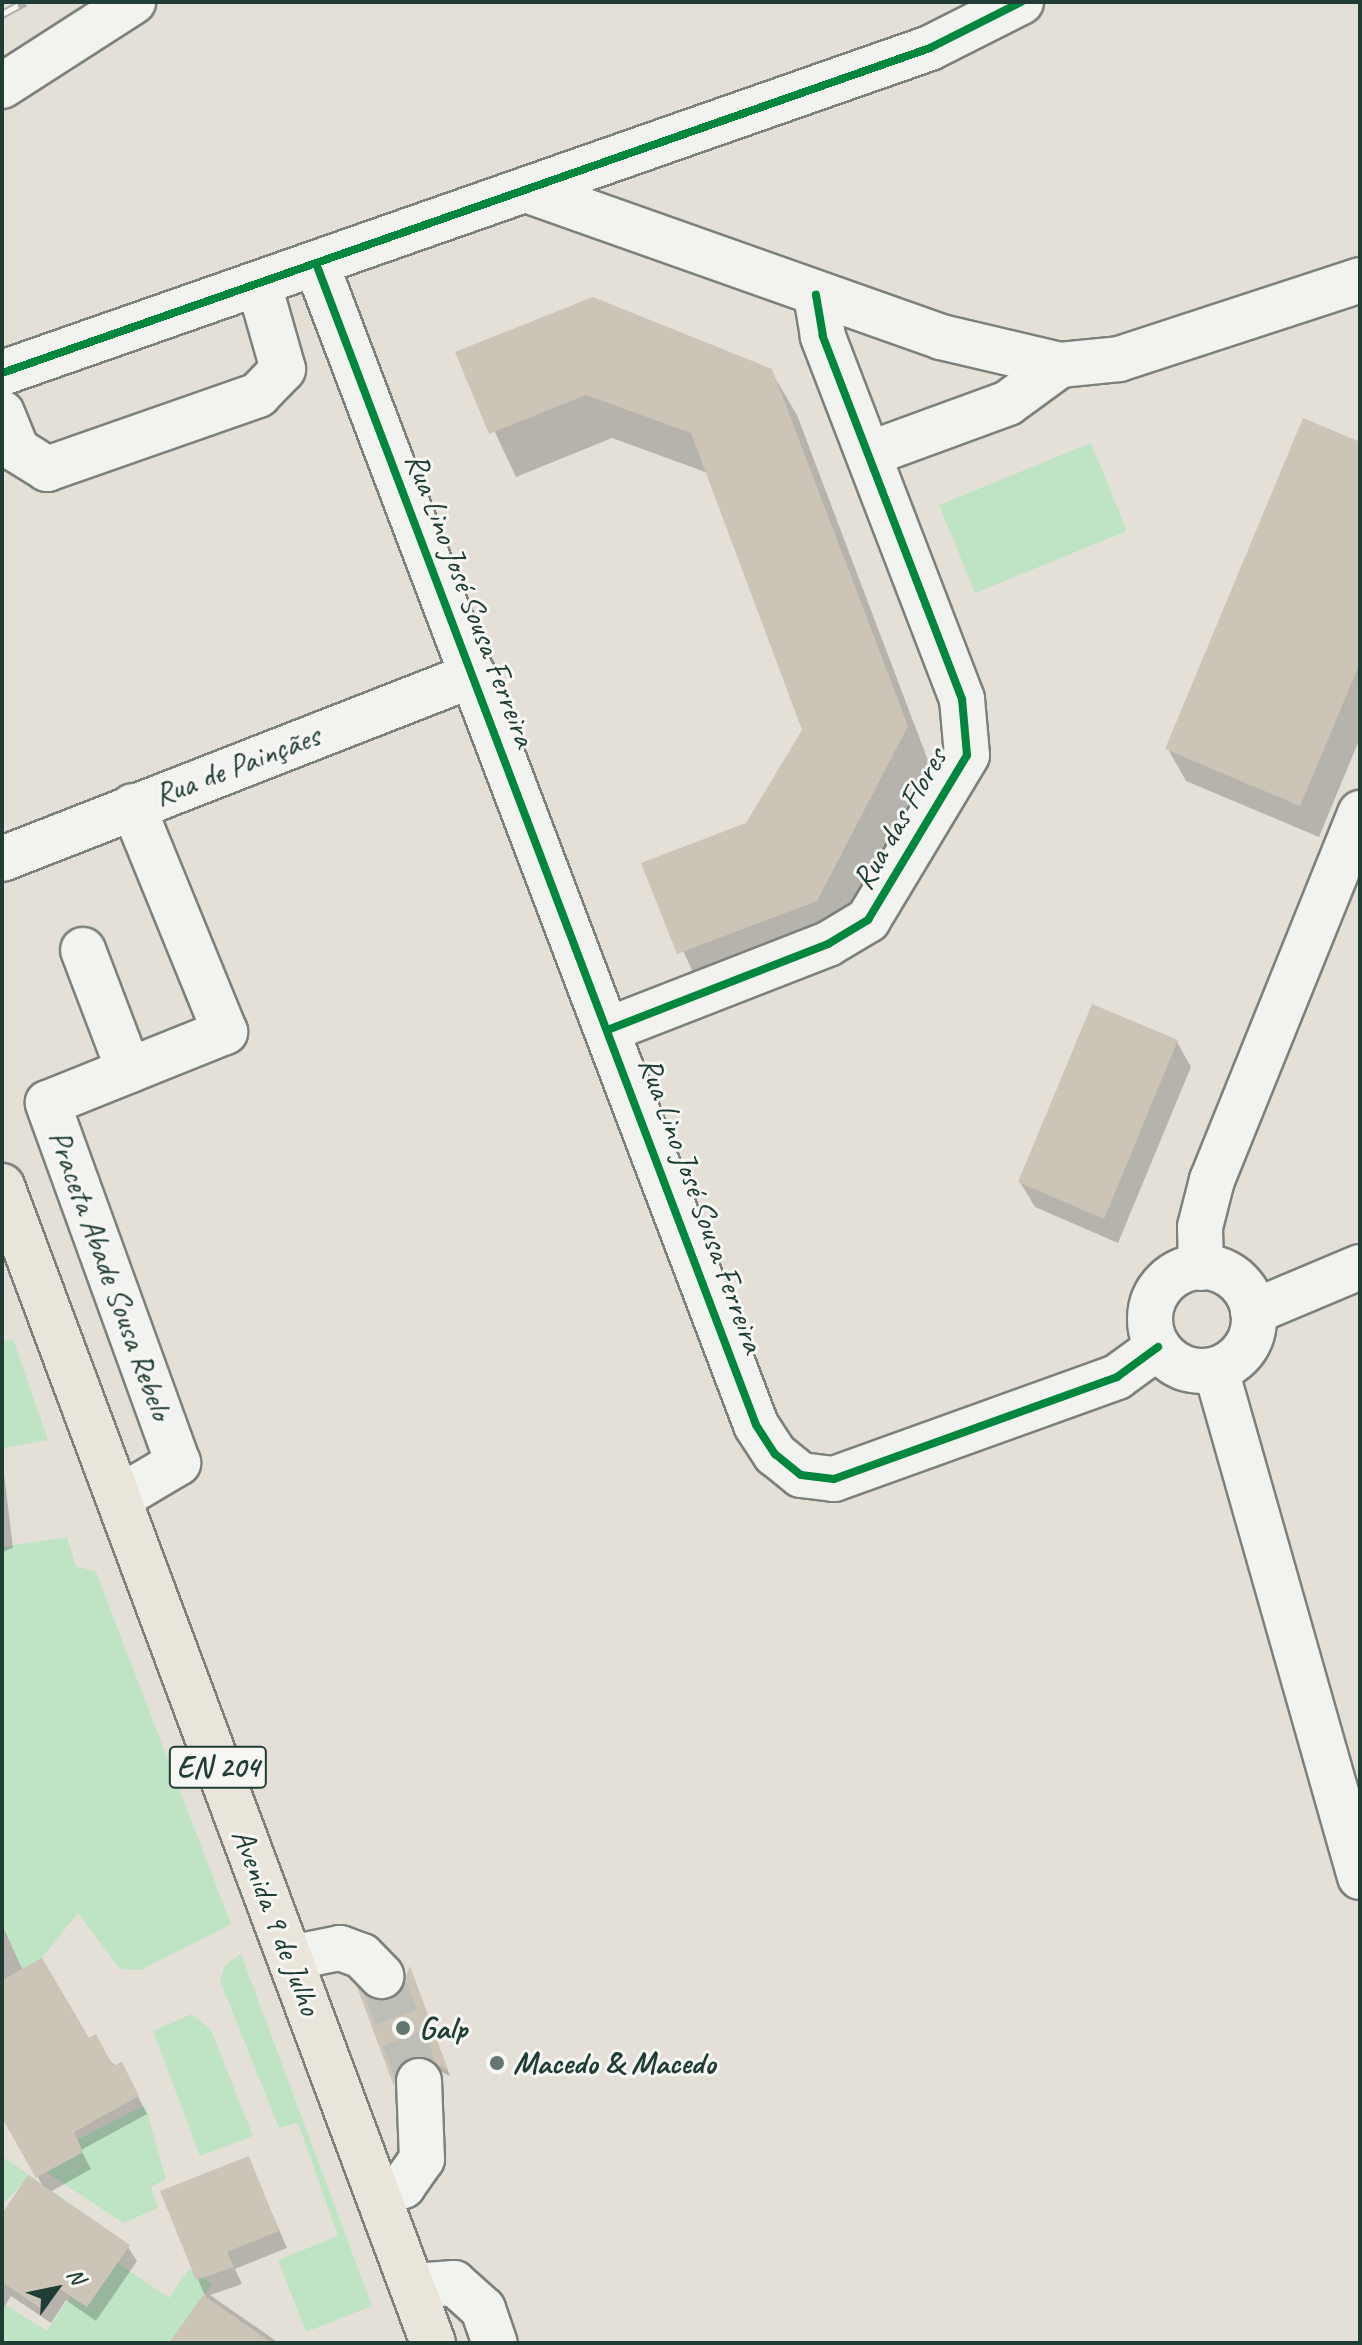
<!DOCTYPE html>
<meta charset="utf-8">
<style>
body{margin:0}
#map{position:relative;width:1362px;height:2345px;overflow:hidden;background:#e4e0d7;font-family:Caveat,sans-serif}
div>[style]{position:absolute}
.green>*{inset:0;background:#bee4c5}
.shadow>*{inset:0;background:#0003}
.building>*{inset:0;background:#cbc4b7}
.minor-tunnel>*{height:44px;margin-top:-22px;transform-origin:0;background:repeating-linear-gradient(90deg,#bdbfb6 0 44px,transparent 0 66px)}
.roads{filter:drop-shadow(2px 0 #7d817b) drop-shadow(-2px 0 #7d817b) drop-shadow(0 2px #7d817b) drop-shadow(0 -2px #7d817b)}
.minor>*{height:44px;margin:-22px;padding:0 22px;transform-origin:22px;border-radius:22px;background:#f2f2ef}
.minor>.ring{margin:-22px;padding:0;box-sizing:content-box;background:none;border:44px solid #f2f2ef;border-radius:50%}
.major>*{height:44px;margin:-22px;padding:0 22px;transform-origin:22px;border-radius:22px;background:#e9e5da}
.rail>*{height:9px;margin-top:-4.5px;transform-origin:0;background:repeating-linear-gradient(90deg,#f6f6f2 0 18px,#aeb0ad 0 36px);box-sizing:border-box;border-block:2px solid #aeb0ad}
.cycleway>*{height:8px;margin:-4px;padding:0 4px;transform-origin:4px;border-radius:4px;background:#00873e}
.dots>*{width:22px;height:22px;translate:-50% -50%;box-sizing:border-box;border:4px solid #f6f6f2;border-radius:50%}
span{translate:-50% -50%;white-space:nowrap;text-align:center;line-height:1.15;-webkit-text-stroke:6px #f6f6f2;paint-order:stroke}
.shield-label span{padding:2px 6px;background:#f6f6f2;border:2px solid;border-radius:6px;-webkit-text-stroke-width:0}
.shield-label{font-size:30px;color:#1f3d34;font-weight:700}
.street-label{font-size:32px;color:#1f3d34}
.poi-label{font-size:32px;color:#1f3d34;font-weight:700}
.left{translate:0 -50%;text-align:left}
.frame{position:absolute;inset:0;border:4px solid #1f3d34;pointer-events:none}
.north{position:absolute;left:16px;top:2249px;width:80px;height:80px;-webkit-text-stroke:6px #f6f6f2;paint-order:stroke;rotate:57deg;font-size:22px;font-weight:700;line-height:32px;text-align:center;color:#1f3d34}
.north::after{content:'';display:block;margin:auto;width:28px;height:36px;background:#1f3d34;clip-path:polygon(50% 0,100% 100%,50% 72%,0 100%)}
</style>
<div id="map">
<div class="green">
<div style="clip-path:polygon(1091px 443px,1127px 531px,975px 593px,939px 505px)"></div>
<div style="clip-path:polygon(13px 1339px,48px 1440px,2px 1448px,2px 1342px)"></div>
<div style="clip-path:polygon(67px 1537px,76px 1566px,96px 1572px,231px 1924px,141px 1970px,120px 1969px,78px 1913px,42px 1958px,22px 1969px,2px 1922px,2px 1547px)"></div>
<div style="clip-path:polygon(241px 1954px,372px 2306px,306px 2332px,278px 2260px,338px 2236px,298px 2123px,279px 2128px,220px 1981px,225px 1965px)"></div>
<div style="clip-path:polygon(192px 2014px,211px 2030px,253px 2136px,200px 2156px,153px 2031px)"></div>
<div style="clip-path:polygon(145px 2105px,166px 2179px,151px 2187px,158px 2208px,123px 2223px,46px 2172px,83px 2152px,77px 2140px)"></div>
<div style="clip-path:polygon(2px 2156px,97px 2222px,85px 2240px,169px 2298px,189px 2269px,212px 2284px,169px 2343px,2px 2343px,2px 2303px,47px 2331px,70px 2296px,87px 2307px,99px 2290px,66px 2267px,23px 2184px,2px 2204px)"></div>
</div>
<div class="shadow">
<div style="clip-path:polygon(458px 353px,771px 371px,797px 415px,932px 771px,842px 944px,704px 997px,644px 864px,748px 824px,804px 731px,708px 473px,612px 438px,516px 477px)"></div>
<div style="clip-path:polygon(1360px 444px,1360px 738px,1319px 837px,1186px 781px,1168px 749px)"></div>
<div style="clip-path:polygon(1177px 1042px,1191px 1067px,1118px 1243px,1035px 1207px,1020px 1182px)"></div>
<div style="clip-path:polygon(2px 1456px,13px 1548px,2px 1552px)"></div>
<div style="clip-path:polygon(2px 1924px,23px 1971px,130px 2081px,147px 2114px,81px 2150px,91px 2169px,50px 2192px,128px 2247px,137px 2261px,96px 2321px,66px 2300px,51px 2323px,11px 2296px,2px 2310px,2px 2217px,44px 2188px,2px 2112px)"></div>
<div style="clip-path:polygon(413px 1976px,450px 2076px,423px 2063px,399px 2090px,361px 1991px,388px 2002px)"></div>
<div style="clip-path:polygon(248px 2158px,287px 2248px,235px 2269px,242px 2284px,210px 2295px,279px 2343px,172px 2343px,205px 2296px,198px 2279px)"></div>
</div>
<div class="building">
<div style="clip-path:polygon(593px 297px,772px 369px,908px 726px,817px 901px,677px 954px,641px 863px,746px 823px,802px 730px,691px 433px,586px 395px,489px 434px,455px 352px)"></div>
<div style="clip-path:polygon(1303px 418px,1360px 442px,1360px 663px,1300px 806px,1165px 749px)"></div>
<div style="clip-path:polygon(1092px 1004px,1178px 1040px,1104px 1219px,1018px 1182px)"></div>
<div style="clip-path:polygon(42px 1958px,89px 2038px,96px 2034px,113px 2066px,122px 2062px,139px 2096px,74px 2132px,83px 2152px,36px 2178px,2px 2118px,2px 1980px)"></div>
<div style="clip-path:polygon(410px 1966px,448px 2070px,417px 2056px,397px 2069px,394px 2086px,357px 1987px,388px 2000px,399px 1994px)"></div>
<div style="clip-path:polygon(249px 2156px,279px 2231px,227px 2252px,234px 2267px,196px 2280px,160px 2191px)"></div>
<div style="clip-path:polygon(28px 2175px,130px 2245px,87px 2307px,57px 2287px,42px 2309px,2px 2282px,2px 2214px)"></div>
<div style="clip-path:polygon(203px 2295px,272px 2343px,169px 2343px)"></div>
</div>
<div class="minor-tunnel">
<div style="left:381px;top:1976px;width:112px;rotate:70.1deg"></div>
</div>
<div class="roads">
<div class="minor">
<div style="left:2px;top:86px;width:156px;rotate:-32.7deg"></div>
<div style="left:532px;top:192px;width:434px;rotate:19.5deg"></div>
<div style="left:941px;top:337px;width:122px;rotate:13.2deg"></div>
<div style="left:317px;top:266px;width:1239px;rotate:69.25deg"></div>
<div style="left:756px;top:1425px;width:35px;rotate:57deg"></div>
<div style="left:775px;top:1454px;width:33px;rotate:39deg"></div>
<div style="left:801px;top:1475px;width:33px;rotate:7deg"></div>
<div style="left:834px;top:1479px;width:301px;rotate:-19.8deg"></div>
<div style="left:1117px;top:1377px;width:51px;rotate:-36.2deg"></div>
<div style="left:2px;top:373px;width:983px;rotate:-19.3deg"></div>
<div style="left:930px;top:48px;width:102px;rotate:-26.8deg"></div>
<div style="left:2px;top:413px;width:40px;rotate:68deg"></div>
<div style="left:17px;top:450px;width:36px;rotate:32deg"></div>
<div style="left:47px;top:469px;width:224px;rotate:-19.3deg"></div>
<div style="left:258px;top:395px;width:36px;rotate:-46deg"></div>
<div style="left:283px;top:369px;width:87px;rotate:-105.9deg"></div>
<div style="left:869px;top:454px;width:148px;rotate:-20.1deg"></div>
<div style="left:1008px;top:403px;width:64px;rotate:-36.2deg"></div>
<div style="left:1060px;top:365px;width:59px;rotate:-5.8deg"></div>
<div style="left:1119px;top:359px;width:254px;rotate:-18.1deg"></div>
<div style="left:2px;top:859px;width:506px;rotate:-21.34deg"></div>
<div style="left:83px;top:950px;width:129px;rotate:69.2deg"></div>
<div style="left:610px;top:1029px;width:234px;rotate:-21.3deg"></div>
<div style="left:828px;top:944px;width:47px;rotate:-31deg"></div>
<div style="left:868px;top:920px;width:192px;rotate:-59deg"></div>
<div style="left:967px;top:755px;width:56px;rotate:-95.1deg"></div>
<div style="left:962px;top:699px;width:389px;rotate:-111deg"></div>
<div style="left:823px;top:336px;width:42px;rotate:-99.7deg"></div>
<div class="ring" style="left:1150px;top:1267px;width:60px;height:60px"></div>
<div style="left:1201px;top:1268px;width:41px;rotate:-91.4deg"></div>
<div style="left:1200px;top:1227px;width:49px;rotate:-75.7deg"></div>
<div style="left:1212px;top:1180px;width:396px;rotate:-68deg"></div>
<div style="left:1253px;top:1312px;width:116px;rotate:-22.8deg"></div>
<div style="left:1216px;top:1370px;width:527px;rotate:74.14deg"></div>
<div style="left:119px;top:1498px;width:69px;rotate:-30.7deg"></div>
<div style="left:178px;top:1463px;width:383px;rotate:-109.9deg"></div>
<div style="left:48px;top:1103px;width:191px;rotate:-21.9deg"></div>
<div style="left:225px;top:1032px;width:244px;rotate:-112.2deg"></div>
<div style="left:290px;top:1958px;width:51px;rotate:-11.3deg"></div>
<div style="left:340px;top:1948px;width:23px;rotate:20deg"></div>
<div style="left:362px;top:1956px;width:28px;rotate:46deg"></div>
<div style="left:378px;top:2195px;width:27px;rotate:-20deg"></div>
<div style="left:403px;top:2186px;width:33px;rotate:-55deg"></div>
<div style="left:422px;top:2159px;width:78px;rotate:-92.2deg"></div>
<div style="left:412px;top:2286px;width:42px;rotate:-4.1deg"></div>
<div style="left:454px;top:2283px;width:39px;rotate:42deg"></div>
<div style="left:483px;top:2309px;width:36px;rotate:71deg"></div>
</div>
<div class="major">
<div style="left:2px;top:1186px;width:1235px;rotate:69.57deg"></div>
</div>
</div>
<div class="rail">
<div style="left:2px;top:14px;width:26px;rotate:-28deg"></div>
</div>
<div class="cycleway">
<div style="left:317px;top:266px;width:1239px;rotate:69.25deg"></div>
<div style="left:756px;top:1425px;width:35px;rotate:57deg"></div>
<div style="left:775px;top:1454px;width:33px;rotate:39deg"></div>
<div style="left:801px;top:1475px;width:33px;rotate:7deg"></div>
<div style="left:834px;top:1479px;width:301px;rotate:-19.8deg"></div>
<div style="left:1117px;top:1377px;width:51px;rotate:-36.2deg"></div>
<div style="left:2px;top:373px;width:983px;rotate:-19.3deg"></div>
<div style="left:930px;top:48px;width:102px;rotate:-26.8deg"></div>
<div style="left:610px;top:1029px;width:234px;rotate:-21.3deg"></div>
<div style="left:828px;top:944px;width:47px;rotate:-31deg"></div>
<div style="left:868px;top:920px;width:192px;rotate:-59deg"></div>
<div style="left:967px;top:755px;width:56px;rotate:-95.1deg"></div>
<div style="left:962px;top:699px;width:389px;rotate:-111deg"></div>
<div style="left:823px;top:336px;width:42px;rotate:-99.7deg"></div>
</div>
<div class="dots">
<div style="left:403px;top:2028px;background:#64766d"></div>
<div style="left:497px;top:2063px;background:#64766d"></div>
</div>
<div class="shield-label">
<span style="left:218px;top:1767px">EN 204</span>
</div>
<div class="street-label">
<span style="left:470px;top:600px;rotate:69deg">Rua Lino José Sousa Ferreira</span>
<span style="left:237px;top:766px;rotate:-21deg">Rua de Painçães</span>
<span style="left:900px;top:819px;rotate:-60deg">Rua das Flores</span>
<span style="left:701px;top:1205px;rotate:70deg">Rua Lino José Sousa Ferreira</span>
<span style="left:110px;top:1275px;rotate:70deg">Praceta Abade Sousa Rebelo</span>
<span style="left:276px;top:1922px;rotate:69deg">Avenida 9 de Julho</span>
</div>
<div class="poi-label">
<span class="left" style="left:419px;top:2028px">Galp</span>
<span class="left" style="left:513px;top:2063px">Macedo &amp; Macedo</span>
</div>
<div class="frame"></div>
<div class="north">N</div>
</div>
